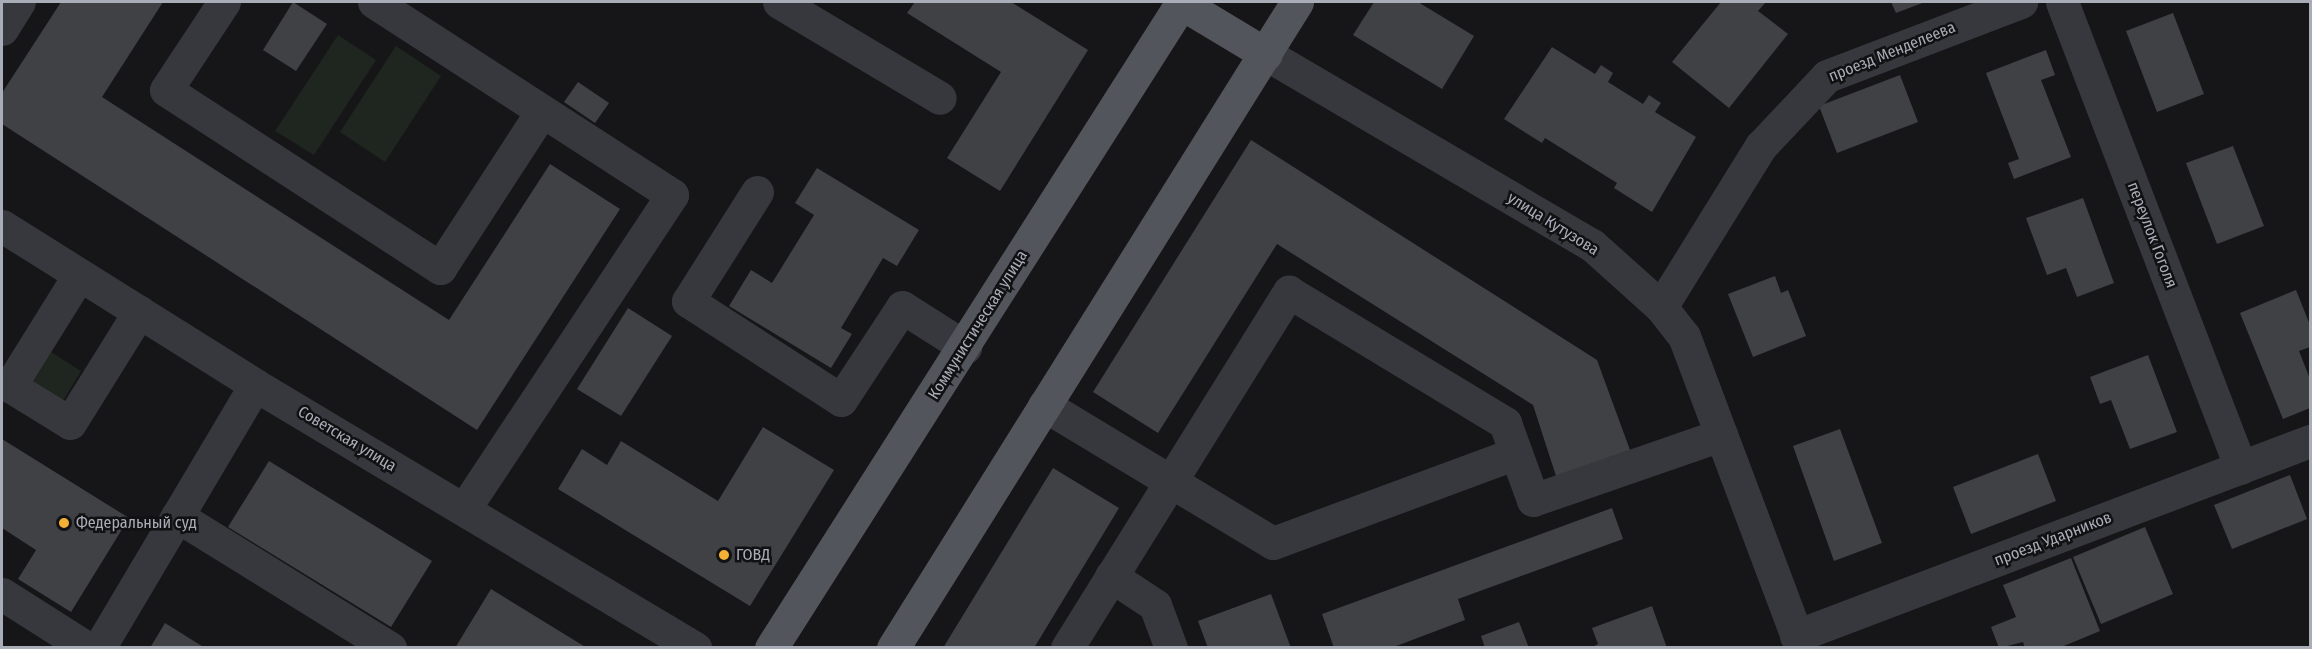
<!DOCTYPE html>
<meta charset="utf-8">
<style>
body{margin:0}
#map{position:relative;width:2312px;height:649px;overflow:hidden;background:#161618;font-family:"Fira Sans Condensed",sans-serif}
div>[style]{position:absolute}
.green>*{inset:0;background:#1e261f}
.building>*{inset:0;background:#404145}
.minor>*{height:33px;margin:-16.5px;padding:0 16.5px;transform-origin:16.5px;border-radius:16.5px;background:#37383d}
.major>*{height:33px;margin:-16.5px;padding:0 16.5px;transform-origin:16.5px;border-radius:16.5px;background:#53555c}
.dots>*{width:16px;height:16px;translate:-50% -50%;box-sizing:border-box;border:3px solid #111113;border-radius:50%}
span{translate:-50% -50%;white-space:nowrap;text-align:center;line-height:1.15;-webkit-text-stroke:5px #111113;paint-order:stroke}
.street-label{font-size:16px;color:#a8adb8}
.poi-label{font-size:16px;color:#a8adb8}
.left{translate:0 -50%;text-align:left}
.frame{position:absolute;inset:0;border:3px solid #a8adb8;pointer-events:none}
</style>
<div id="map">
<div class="green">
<div style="clip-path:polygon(338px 35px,376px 60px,314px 155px,275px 131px)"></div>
<div style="clip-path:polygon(396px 46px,441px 76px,385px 162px,340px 132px)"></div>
<div style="clip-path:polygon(51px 352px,81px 371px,63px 401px,33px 382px)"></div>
</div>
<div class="building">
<div style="clip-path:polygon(61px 2px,163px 2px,102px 97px,449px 320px,550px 164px,620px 209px,477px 430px,2px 124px,2px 93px)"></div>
<div style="clip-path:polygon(293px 2px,327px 24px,296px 71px,263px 50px)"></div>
<div style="clip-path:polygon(915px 2px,1011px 2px,1088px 50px,1000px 191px,947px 158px,1001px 72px,907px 13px)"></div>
<div style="clip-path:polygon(1374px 2px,1418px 2px,1474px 36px,1442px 89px,1353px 35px)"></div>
<div style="clip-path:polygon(1721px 2px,1766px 2px,1758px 11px,1788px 34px,1729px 108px,1672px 62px)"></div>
<div style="clip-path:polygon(1891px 2px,1925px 2px,1896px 13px)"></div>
<div style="clip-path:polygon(2173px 13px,2204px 94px,2157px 112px,2126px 31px)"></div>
<div style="clip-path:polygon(1552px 47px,1595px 74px,1601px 65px,1613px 73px,1608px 82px,1643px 104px,1649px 95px,1661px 103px,1655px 112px,1696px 137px,1652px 212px,1614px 188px,1617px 183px,1545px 138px,1542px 143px,1504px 119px)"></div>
<div style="clip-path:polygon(2046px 50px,2055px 75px,2041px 80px,2071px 157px,2014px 179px,2008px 163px,2019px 159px,1986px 73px)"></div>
<div style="clip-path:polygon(1900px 75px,1918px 122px,1837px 153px,1819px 106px)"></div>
<div style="clip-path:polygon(578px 82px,609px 103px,595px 123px,564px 102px)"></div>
<div style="clip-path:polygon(1251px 140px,1597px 360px,1630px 450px,1556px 476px,1533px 405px,1277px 244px,1158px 433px,1093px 392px)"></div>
<div style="clip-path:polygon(2233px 146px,2264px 226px,2217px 244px,2186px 163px)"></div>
<div style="clip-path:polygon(817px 168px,919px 230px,897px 266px,883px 258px,841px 328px,852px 334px,831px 368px,729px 306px,751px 270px,772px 283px,814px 215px,795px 203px)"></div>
<div style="clip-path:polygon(2083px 198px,2114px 283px,2077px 297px,2066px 268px,2047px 275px,2026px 218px)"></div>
<div style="clip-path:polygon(1775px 276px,1781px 293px,1788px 290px,1806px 336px,1753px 357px,1728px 294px)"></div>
<div style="clip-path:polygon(2296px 290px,2310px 325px,2310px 347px,2299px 351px,2310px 379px,2310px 408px,2283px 419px,2240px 313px)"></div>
<div style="clip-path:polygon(628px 308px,672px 336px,621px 416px,577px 389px)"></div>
<div style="clip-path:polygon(2148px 355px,2177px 432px,2130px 449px,2111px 400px,2100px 404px,2090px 377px)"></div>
<div style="clip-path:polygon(763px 427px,834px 470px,750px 606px,558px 489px,582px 449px,607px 465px,621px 441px,718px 501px)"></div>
<div style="clip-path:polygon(1840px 429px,1882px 543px,1834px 561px,1793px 446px)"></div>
<div style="clip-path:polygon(2px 439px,129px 518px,71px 612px,18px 579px,36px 550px,2px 528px)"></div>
<div style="clip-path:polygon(2038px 454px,2056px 501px,1971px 534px,1953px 487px)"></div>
<div style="clip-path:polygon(269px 461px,432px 561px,391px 627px,228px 527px)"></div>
<div style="clip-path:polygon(1053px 468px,1119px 508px,1034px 648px,943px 648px)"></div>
<div style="clip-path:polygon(2290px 475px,2307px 519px,2232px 549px,2214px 505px)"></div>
<div style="clip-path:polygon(1612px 508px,1623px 539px,1458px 599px,1465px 620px,1391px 648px,1334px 648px,1322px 614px)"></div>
<div style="clip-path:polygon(2145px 527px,2173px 594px,2101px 624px,2073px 557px)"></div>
<div style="clip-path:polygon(2071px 558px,2100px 631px,2059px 648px,2025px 648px,2023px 642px,1999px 648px,1991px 627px,2016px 617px,2003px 585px)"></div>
<div style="clip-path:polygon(491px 589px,587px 648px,455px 648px)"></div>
<div style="clip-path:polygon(1271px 594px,1291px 648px,1208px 648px,1198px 621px)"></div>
<div style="clip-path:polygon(1652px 606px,1667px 648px,1591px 648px,1598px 644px,1592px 628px)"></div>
<div style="clip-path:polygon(1519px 622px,1529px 648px,1485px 648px,1481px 636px)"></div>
<div style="clip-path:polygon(165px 623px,205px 648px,150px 648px)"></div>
</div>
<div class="minor">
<div style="left:224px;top:2px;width:105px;rotate:123.4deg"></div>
<div style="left:166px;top:90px;width:327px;rotate:33deg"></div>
<div style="left:440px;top:268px;width:187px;rotate:-57deg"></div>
<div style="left:374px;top:2px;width:355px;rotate:32.9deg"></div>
<div style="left:672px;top:195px;width:377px;rotate:123.5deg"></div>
<div style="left:779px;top:2px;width:187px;rotate:30.8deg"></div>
<div style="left:2062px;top:2px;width:499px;rotate:69deg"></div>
<div style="left:2px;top:29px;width:32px;rotate:-58deg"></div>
<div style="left:1266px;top:54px;width:378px;rotate:30.4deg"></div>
<div style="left:1592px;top:245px;width:93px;rotate:41.9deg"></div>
<div style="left:1661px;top:307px;width:37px;rotate:52deg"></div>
<div style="left:1684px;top:336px;width:333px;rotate:69.4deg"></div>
<div style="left:757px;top:192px;width:129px;rotate:122.3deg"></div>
<div style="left:688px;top:301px;width:182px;rotate:32.9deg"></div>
<div style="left:841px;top:400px;width:111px;rotate:-56.7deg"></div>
<div style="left:902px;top:307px;width:75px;rotate:32.4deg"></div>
<div style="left:2px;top:226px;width:299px;rotate:32.1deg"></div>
<div style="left:255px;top:385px;width:513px;rotate:30.87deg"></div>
<div style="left:79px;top:275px;width:131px;rotate:121.9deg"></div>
<div style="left:10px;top:386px;width:70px;rotate:31.7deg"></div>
<div style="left:70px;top:423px;width:131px;rotate:-58.1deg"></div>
<div style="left:1661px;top:307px;width:190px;rotate:-58.2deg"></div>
<div style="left:1761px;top:146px;width:96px;rotate:-46.7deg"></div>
<div style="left:1827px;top:76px;width:208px;rotate:-20.9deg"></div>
<div style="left:1044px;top:405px;width:267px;rotate:31.1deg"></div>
<div style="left:1273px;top:543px;width:259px;rotate:-20.3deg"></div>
<div style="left:177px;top:516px;width:251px;rotate:31.8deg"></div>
<div style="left:1111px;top:576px;width:53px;rotate:33.4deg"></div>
<div style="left:1155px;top:605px;width:46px;rotate:69.6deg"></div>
<div style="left:2px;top:594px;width:101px;rotate:32.4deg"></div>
<div style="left:1796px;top:636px;width:550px;rotate:-20.78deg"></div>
<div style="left:99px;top:648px;width:306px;rotate:-59.3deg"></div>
<div style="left:1067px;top:648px;width:420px;rotate:-58.1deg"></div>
<div style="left:1289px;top:292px;width:253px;rotate:31.2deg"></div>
<div style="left:1505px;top:423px;width:82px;rotate:70deg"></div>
<div style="left:1533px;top:500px;width:199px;rotate:-19.1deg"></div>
</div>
<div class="major">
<div style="left:1181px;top:3px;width:99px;rotate:31deg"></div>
<div style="left:771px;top:648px;width:766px;rotate:-57.53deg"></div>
<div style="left:893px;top:648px;width:762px;rotate:-57.98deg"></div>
</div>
<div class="dots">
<div style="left:64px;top:523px;background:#f2b134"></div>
<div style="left:724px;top:555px;background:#f2b134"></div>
</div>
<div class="street-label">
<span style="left:1892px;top:52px;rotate:-22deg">проезд Менделеева</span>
<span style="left:1553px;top:224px;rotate:32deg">улица Кутузова</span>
<span style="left:2152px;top:235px;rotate:69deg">переулок Гоголя</span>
<span style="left:978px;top:325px;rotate:-58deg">Коммунистическая улица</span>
<span style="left:347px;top:439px;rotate:31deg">Советская улица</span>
<span style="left:2053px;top:539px;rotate:-21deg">проезд Ударников</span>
</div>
<div class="poi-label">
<span class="left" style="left:76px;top:523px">Федеральный суд</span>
<span class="left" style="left:736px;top:555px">ГОВД</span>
</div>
<div class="frame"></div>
</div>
